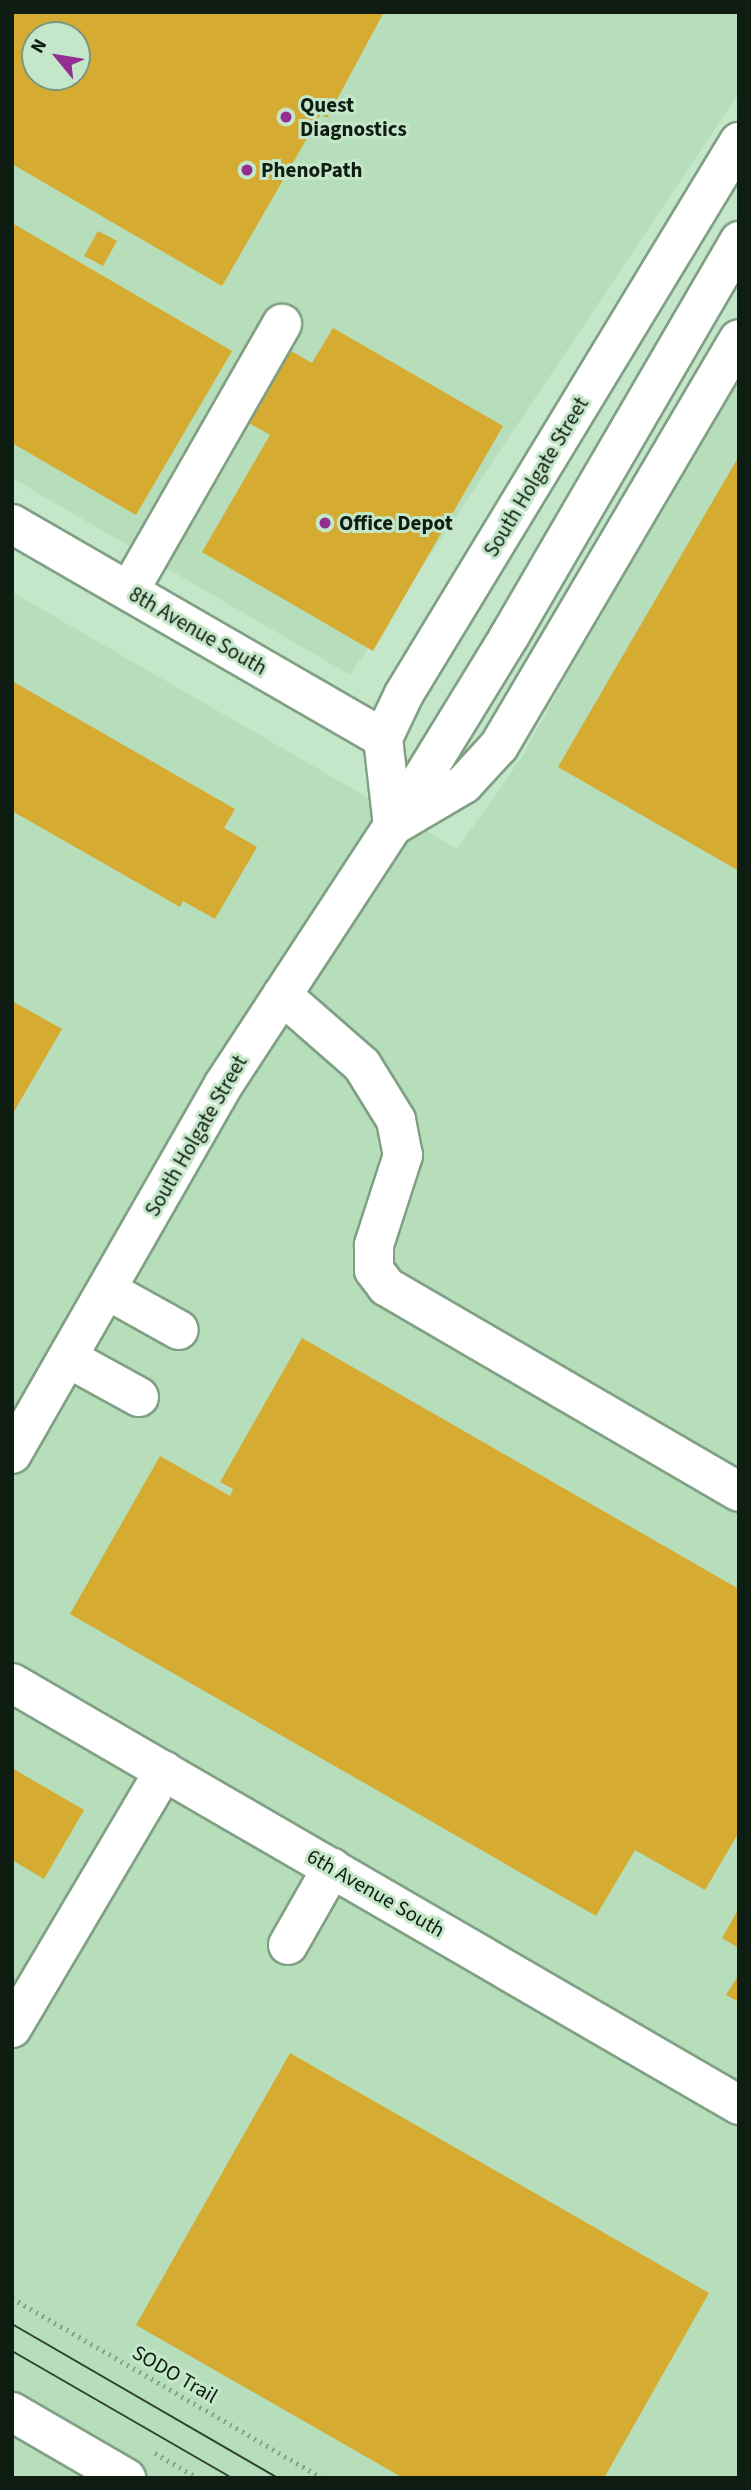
<!DOCTYPE html>
<style>
body{margin:0}
#map{position:relative;width:751px;height:2490px;overflow:hidden;background:#c5e7c9;font-family:"Source Sans 3",sans-serif}
div>[style]{position:absolute}
.built>*{inset:0;background:#b6debb}
.building>*{inset:0;background:#d5ab32}
.path>*{height:4.5px;margin-top:-2.25px;transform-origin:0;background:repeating-linear-gradient(90deg,#88a38b 0 2px,transparent 0 7px)}
.roads{filter:drop-shadow(2px 0 #80a084) drop-shadow(-2px 0 #80a084) drop-shadow(0 2px #80a084) drop-shadow(0 -2px #80a084)}
.minor>*{height:38px;margin:-19px;padding:0 19px;transform-origin:19px;border-radius:19px;background:#fff}
.major>*{height:38px;margin:-19px;padding:0 19px;transform-origin:19px;border-radius:19px;background:#fff}
.tram>*{height:2px;margin:-1px;padding:0 1px;transform-origin:1px;border-radius:1px;background:#2f4031}
.dots>*{width:19px;height:19px;translate:-50% -50%;box-sizing:border-box;border:4px solid #c5e7c9;border-radius:50%}
span{translate:-50% -50%;white-space:nowrap;text-align:center;line-height:1.15;-webkit-text-stroke:6px #c5e7c9;paint-order:stroke}
.poi-label{font-size:21px;color:#0f1c11;font-weight:700}
.left{translate:0 -50%;text-align:left}
.street-label{font-size:21px;color:#0f1c11}
.frame{position:absolute;inset:0;border:14px solid #0f1c11;pointer-events:none}
.north{position:absolute;left:21px;top:21px;width:70px;height:70px;box-sizing:border-box;background:#c5e7c9;border:2px solid #7c967f;border-radius:50%;rotate:300deg;font-size:19px;font-weight:700;line-height:28px;text-align:center;color:#0f1c11}
.north::after{content:'';display:block;margin:auto;width:24px;height:32px;background:#952e93;clip-path:polygon(50% 0,100% 100%,50% 72%,0 100%)}
</style>
<div id="map">
<div class="built">
<div style="clip-path:polygon(evenodd,12px 12px,739px 12px,739px 93px,350px 675px,12px 478px,12px 12px,35px 35px,77px 35px,77px 77px,35px 77px,35px 35px)"></div>
<div style="clip-path:polygon(739px 358px,739px 2478px,12px 2478px,12px 592px,457px 849px,522px 757px)"></div>
</div>
<div class="building">
<div style="clip-path:polygon(evenodd,12px 12px,384px 12px,327px 118px,321px 114px,222px 286px,12px 164px,12px 12px,35px 35px,77px 35px,77px 77px,35px 77px,35px 35px)"></div>
<div style="clip-path:polygon(12px 223px,232px 351px,136px 515px,12px 443px)"></div>
<div style="clip-path:polygon(98px 231px,117px 241px,103px 266px,84px 256px)"></div>
<div style="clip-path:polygon(333px 328px,503px 426px,373px 651px,202px 552px,270px 435px,249px 423px,291px 351px,312px 363px)"></div>
<div style="clip-path:polygon(739px 456px,739px 871px,558px 767px)"></div>
<div style="clip-path:polygon(12px 681px,235px 809px,224px 828px,257px 847px,215px 919px,183px 901px,180px 907px,12px 811px)"></div>
<div style="clip-path:polygon(12px 1001px,62px 1029px,12px 1115px)"></div>
<div style="clip-path:polygon(302px 1338px,739px 1589px,739px 1832px,705px 1890px,635px 1850px,596px 1916px,70px 1614px,160px 1456px,230px 1496px,233px 1489px,220px 1482px)"></div>
<div style="clip-path:polygon(12px 1768px,84px 1810px,44px 1879px,12px 1860px)"></div>
<div style="clip-path:polygon(739px 1908px,739px 1948px,722px 1938px)"></div>
<div style="clip-path:polygon(739px 1974px,739px 2002px,726px 1995px)"></div>
<div style="clip-path:polygon(290px 2053px,709px 2293px,604px 2478px,403px 2478px,136px 2325px)"></div>
</div>
<div class="path">
<div style="left:12px;top:2298px;width:358px;rotate:30.1deg"></div>
<div style="left:155px;top:2453px;width:50px;rotate:30.2deg"></div>
</div>
<div class="roads">
<div class="minor">
<div style="left:12px;top:524px;width:428px;rotate:30deg"></div>
<div style="left:129px;top:591px;width:308px;rotate:-60.2deg"></div>
<div style="left:282px;top:995px;width:106px;rotate:41.2deg"></div>
<div style="left:362px;top:1065px;width:65px;rotate:58.3deg"></div>
<div style="left:396px;top:1120px;width:36px;rotate:79deg"></div>
<div style="left:403px;top:1155px;width:95px;rotate:107.9deg"></div>
<div style="left:374px;top:1245px;width:25px;rotate:90deg"></div>
<div style="left:374px;top:1270px;width:21px;rotate:53deg"></div>
<div style="left:387px;top:1287px;width:407px;rotate:30.2deg"></div>
<div style="left:107px;top:1290px;width:82px;rotate:29.1deg"></div>
<div style="left:68px;top:1358px;width:81px;rotate:28.8deg"></div>
<div style="left:12px;top:1683px;width:841px;rotate:30.13deg"></div>
<div style="left:288px;top:1945px;width:89px;rotate:-60.3deg"></div>
<div style="left:12px;top:2028px;width:299px;rotate:-59.4deg"></div>
<div style="left:12px;top:2412px;width:132px;rotate:30.1deg"></div>
</div>
<div class="major">
<div style="left:398px;top:823px;width:77px;rotate:-30.6deg"></div>
<div style="left:464px;top:784px;width:52px;rotate:-47.4deg"></div>
<div style="left:499px;top:746px;width:472px;rotate:-59.5deg"></div>
<div style="left:393px;top:826px;width:89px;rotate:-96.5deg"></div>
<div style="left:383px;top:738px;width:49px;rotate:-64.5deg"></div>
<div style="left:404px;top:694px;width:646px;rotate:-58.75deg"></div>
<div style="left:12px;top:1454px;width:426px;rotate:-60.2deg"></div>
<div style="left:224px;top:1084px;width:308px;rotate:-56.8deg"></div>
<div style="left:393px;top:826px;width:224px;rotate:-58.5deg"></div>
<div style="left:510px;top:635px;width:456px;rotate:-59.8deg"></div>
</div>
</div>
<div class="tram">
<div style="left:12px;top:2324px;width:307px;rotate:30.1deg"></div>
<div style="left:12px;top:2351px;width:254px;rotate:30deg"></div>
</div>
<div class="dots">
<div style="left:286px;top:117px;background:#952e93"></div>
<div style="left:247px;top:170px;background:#952e93"></div>
<div style="left:325px;top:523px;background:#952e93"></div>
</div>
<div class="poi-label">
<span class="left" style="left:300px;top:117px">Quest<br>Diagnostics</span>
<span class="left" style="left:261px;top:170px">PhenoPath</span>
<span class="left" style="left:339px;top:523px">Office Depot</span>
</div>
<div class="street-label">
<span style="left:536px;top:477px;rotate:-59deg">South Holgate Street</span>
<span style="left:198px;top:631px;rotate:30deg">8th Avenue South</span>
<span style="left:196px;top:1136px;rotate:-60deg">South Holgate Street</span>
<span style="left:376px;top:1893px;rotate:30deg">6th Avenue South</span>
<span style="left:175px;top:2374px;rotate:30deg">SODO Trail</span>
</div>
<div class="frame"></div>
<div class="north">N</div>
</div>
